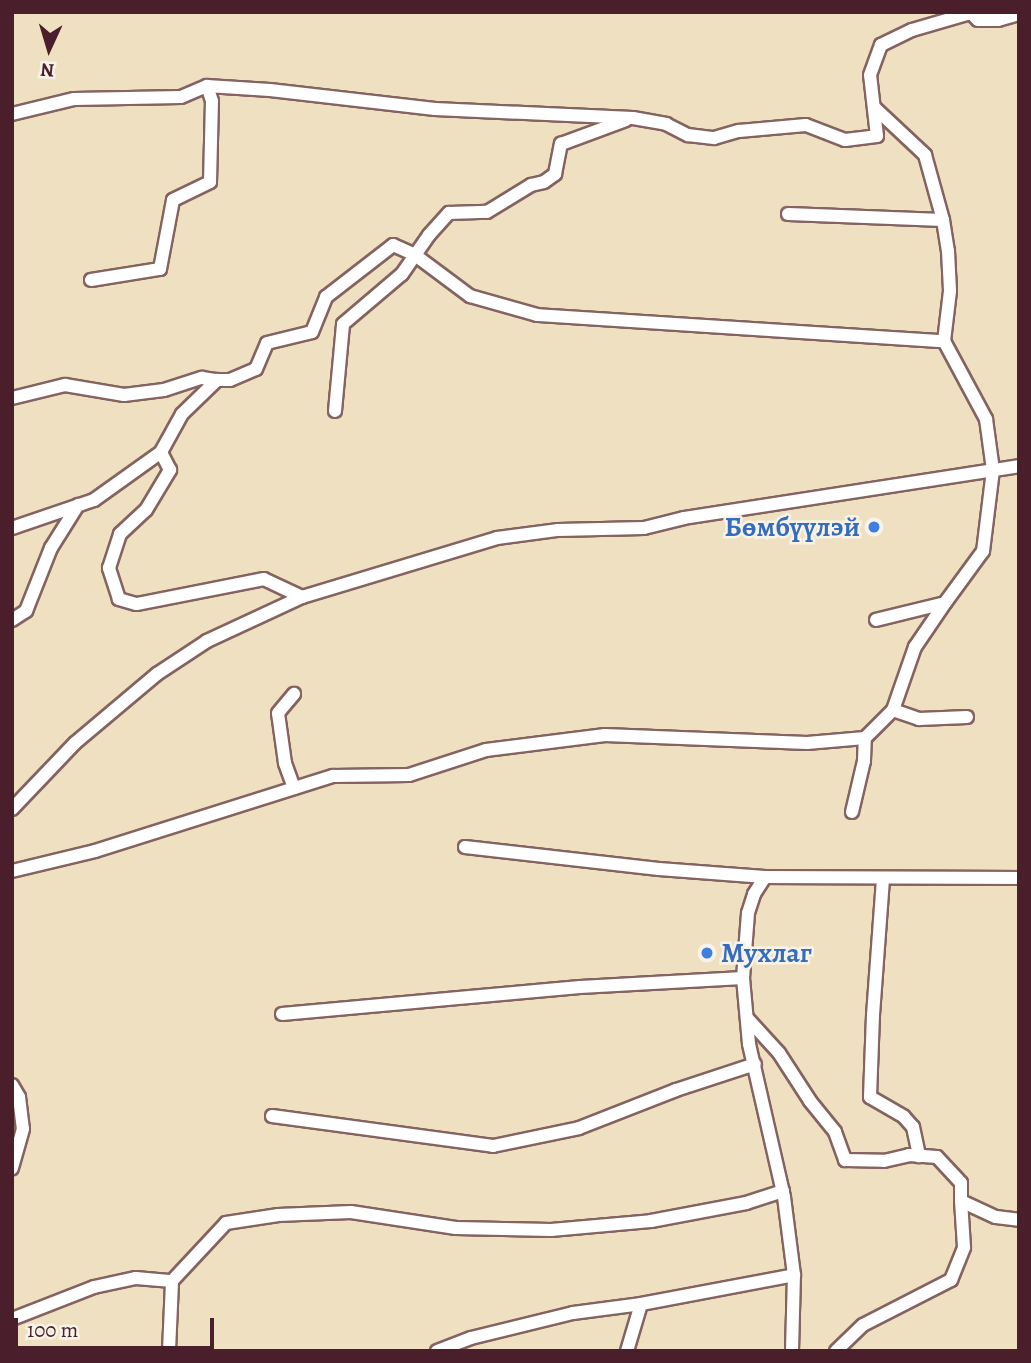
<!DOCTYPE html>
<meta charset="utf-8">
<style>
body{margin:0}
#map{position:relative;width:1031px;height:1363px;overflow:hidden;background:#efe0c2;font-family:Alegreya,serif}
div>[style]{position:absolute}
.roads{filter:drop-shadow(2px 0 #846360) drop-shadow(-2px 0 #846360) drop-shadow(0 2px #846360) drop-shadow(0 -2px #846360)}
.street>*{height:12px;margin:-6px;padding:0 6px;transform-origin:6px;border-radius:6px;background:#fff}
.dots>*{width:19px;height:19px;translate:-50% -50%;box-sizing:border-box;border:4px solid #f7f3e8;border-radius:50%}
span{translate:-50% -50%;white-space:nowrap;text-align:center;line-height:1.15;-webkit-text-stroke:5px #f7f3e8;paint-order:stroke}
.shop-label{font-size:28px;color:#366cbe;font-weight:700}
.right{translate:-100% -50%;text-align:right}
.left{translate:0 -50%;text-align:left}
.frame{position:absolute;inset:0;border:14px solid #4a1f2b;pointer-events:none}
.north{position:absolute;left:14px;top:14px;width:70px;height:70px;-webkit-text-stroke:5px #f7f3e8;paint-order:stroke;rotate:184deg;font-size:19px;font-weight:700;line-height:28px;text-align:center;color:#4a1f2b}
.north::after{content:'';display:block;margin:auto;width:24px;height:32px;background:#4a1f2b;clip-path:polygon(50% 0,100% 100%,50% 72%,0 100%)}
.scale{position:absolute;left:14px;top:1318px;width:200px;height:32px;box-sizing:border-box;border:4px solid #4a1f2b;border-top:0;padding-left:9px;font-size:21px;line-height:24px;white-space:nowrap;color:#4a1f2b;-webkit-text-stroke:5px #f7f3e8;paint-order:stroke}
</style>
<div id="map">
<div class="roads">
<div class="street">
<div style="left:970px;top:12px;width:11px;rotate:45deg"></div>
<div style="left:978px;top:20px;width:20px"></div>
<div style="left:998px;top:20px;width:22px;rotate:-16deg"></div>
<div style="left:875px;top:108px;width:69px;rotate:43.2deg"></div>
<div style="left:925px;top:155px;width:67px;rotate:74.5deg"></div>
<div style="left:943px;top:220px;width:31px;rotate:81deg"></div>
<div style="left:948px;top:251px;width:40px;rotate:87.1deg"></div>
<div style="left:950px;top:291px;width:50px;rotate:96.8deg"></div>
<div style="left:944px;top:341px;width:89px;rotate:61.7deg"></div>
<div style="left:986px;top:419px;width:51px;rotate:82.2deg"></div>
<div style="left:993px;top:470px;width:82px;rotate:97deg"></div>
<div style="left:983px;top:551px;width:64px;rotate:126.2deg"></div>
<div style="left:945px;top:603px;width:71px;rotate:166.2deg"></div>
<div style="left:12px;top:114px;width:64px;rotate:-13.6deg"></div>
<div style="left:74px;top:99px;width:107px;rotate:-1.1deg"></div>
<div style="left:181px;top:97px;width:28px;rotate:-23deg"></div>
<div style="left:207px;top:86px;width:63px;rotate:3.6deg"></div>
<div style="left:270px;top:90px;width:166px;rotate:6.6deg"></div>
<div style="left:435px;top:109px;width:198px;rotate:2.6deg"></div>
<div style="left:633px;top:118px;width:34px;rotate:10deg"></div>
<div style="left:666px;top:124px;width:25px;rotate:27deg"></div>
<div style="left:688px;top:135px;width:26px;rotate:7deg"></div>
<div style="left:714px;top:138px;width:26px;rotate:-16deg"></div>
<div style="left:739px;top:131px;width:67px;rotate:-5.1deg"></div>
<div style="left:806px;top:125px;width:42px;rotate:21deg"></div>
<div style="left:845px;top:140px;width:32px;rotate:-7deg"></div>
<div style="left:877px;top:136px;width:61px;rotate:-96.5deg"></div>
<div style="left:870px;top:75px;width:32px;rotate:-70deg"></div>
<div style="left:881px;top:45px;width:34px;rotate:-26deg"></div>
<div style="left:912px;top:30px;width:60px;rotate:-16.3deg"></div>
<div style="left:788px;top:214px;width:155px;rotate:2.2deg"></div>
<div style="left:91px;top:280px;width:70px;rotate:-9.1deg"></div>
<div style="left:160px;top:269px;width:70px;rotate:-79.3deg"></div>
<div style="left:173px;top:200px;width:41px;rotate:-25.9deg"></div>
<div style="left:210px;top:182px;width:81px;rotate:-88.6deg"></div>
<div style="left:212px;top:101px;width:16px;rotate:-108deg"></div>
<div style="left:12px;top:398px;width:55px;rotate:-13.8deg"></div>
<div style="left:65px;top:385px;width:60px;rotate:9.6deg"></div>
<div style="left:124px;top:395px;width:40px;rotate:-7.1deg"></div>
<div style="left:164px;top:390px;width:40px;rotate:-18deg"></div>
<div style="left:202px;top:378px;width:15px;rotate:8deg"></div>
<div style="left:335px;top:411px;width:87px;rotate:-84.7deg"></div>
<div style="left:343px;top:324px;width:77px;rotate:-40.3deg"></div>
<div style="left:402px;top:274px;width:47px;rotate:-55.3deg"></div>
<div style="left:429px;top:235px;width:30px;rotate:-48deg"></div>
<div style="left:449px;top:213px;width:38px;rotate:-2deg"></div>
<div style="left:487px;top:212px;width:52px;rotate:-31.5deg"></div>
<div style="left:531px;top:185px;width:13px;rotate:-13deg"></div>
<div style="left:544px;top:182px;width:14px;rotate:-36deg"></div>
<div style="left:555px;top:174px;width:31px;rotate:-79deg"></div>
<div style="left:561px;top:144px;width:69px;rotate:-20.3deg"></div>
<div style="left:12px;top:528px;width:87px;rotate:-18.9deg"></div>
<div style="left:94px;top:500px;width:82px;rotate:-35.6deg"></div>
<div style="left:302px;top:597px;width:42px;rotate:-154.7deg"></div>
<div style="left:264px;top:579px;width:130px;rotate:168.9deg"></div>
<div style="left:136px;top:604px;width:18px;rotate:-164deg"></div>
<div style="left:119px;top:599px;width:33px;rotate:-108deg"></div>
<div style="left:109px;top:568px;width:36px;rotate:-72deg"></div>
<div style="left:120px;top:534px;width:35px;rotate:-43deg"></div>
<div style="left:146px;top:510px;width:47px;rotate:-59deg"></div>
<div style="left:170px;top:470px;width:20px;rotate:-117deg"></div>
<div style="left:161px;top:452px;width:43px;rotate:-61.1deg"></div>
<div style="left:182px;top:414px;width:49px;rotate:-44.2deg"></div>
<div style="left:217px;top:380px;width:13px"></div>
<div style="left:230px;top:380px;width:28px;rotate:-23deg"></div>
<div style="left:256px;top:369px;width:28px;rotate:-67deg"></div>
<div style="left:267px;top:343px;width:46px;rotate:-13.7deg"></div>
<div style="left:312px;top:332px;width:38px;rotate:-68deg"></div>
<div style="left:326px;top:297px;width:85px;rotate:-37.8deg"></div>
<div style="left:393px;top:245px;width:24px;rotate:24deg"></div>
<div style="left:415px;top:255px;width:69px;rotate:36.7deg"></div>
<div style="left:470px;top:296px;width:70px;rotate:15.8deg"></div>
<div style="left:537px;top:315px;width:408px;rotate:3.7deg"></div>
<div style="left:12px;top:620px;width:17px;rotate:-33deg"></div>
<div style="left:26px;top:611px;width:68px;rotate:-68.4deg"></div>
<div style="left:51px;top:548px;width:51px;rotate:-57.9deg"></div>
<div style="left:893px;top:710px;width:28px;rotate:19deg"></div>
<div style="left:919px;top:719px;width:48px;rotate:-2.4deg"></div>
<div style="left:294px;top:788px;width:27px;rotate:-110deg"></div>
<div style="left:285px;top:763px;width:50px;rotate:-98deg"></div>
<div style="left:278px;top:713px;width:25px;rotate:-50deg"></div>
<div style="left:12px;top:809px;width:91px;rotate:-46.3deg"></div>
<div style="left:75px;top:743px;width:107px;rotate:-40.1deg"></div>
<div style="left:157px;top:674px;width:60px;rotate:-33.4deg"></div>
<div style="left:207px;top:641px;width:105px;rotate:-24.9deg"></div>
<div style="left:302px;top:597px;width:204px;rotate:-16.8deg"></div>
<div style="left:497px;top:538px;width:62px;rotate:-7.5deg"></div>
<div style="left:558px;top:530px;width:86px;rotate:-1.3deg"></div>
<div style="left:644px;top:528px;width:41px;rotate:-14deg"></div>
<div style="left:684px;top:518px;width:339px;rotate:-8.8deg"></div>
<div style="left:852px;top:812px;width:52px;rotate:-76.8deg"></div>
<div style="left:864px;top:761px;width:23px;rotate:-88deg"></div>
<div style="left:865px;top:738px;width:40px;rotate:-45deg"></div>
<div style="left:893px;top:710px;width:67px;rotate:-70.8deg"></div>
<div style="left:915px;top:647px;width:53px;rotate:-55.7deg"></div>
<div style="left:465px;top:847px;width:195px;rotate:6.5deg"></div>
<div style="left:659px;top:869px;width:106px;rotate:4.3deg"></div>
<div style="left:12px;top:871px;width:85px;rotate:-13.5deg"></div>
<div style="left:95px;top:851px;width:250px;rotate:-17.5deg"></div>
<div style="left:333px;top:776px;width:76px;rotate:-0.8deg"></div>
<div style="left:409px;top:775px;width:81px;rotate:-18deg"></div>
<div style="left:486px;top:750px;width:120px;rotate:-7.2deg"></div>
<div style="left:605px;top:735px;width:202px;rotate:2.3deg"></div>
<div style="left:807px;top:743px;width:58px;rotate:-4.9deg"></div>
<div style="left:883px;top:879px;width:136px;rotate:94.2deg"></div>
<div style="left:873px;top:1015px;width:82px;rotate:92.1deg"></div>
<div style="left:870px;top:1097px;width:39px;rotate:30deg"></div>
<div style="left:904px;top:1117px;width:13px;rotate:48deg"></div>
<div style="left:913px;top:1127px;width:30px;rotate:78deg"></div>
<div style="left:282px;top:1014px;width:299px;rotate:-5.2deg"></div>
<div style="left:580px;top:987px;width:163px;rotate:-3.2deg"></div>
<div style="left:748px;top:1019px;width:46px;rotate:47.6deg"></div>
<div style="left:779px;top:1053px;width:57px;rotate:57.1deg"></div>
<div style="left:810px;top:1101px;width:40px;rotate:51deg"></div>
<div style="left:835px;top:1132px;width:30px;rotate:70deg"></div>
<div style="left:845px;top:1160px;width:39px;rotate:1deg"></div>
<div style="left:884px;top:1161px;width:26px;rotate:-13deg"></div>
<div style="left:909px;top:1155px;width:28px;rotate:4deg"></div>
<div style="left:937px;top:1157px;width:35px;rotate:47deg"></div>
<div style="left:961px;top:1183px;width:18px;rotate:90deg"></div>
<div style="left:12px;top:1085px;width:14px;rotate:60deg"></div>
<div style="left:19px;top:1097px;width:32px;rotate:83deg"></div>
<div style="left:23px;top:1129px;width:41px;rotate:105.8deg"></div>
<div style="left:272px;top:1116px;width:223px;rotate:7.7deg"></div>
<div style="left:493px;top:1146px;width:88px;rotate:-11.8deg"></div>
<div style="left:579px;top:1128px;width:104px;rotate:-21.4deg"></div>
<div style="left:676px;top:1090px;width:83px;rotate:-18.2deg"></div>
<div style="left:12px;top:1319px;width:88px;rotate:-21.3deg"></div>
<div style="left:94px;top:1287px;width:43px;rotate:-12.1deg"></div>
<div style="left:136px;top:1278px;width:36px;rotate:5deg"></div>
<div style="left:169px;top:1351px;width:70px;rotate:-87.5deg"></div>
<div style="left:172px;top:1281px;width:79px;rotate:-47deg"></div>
<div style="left:226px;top:1223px;width:53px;rotate:-8.7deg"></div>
<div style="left:278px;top:1215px;width:73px;rotate:-2.4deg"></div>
<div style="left:351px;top:1212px;width:106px;rotate:8.7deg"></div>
<div style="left:456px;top:1228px;width:95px;rotate:1.2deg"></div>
<div style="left:551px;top:1230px;width:100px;rotate:-5.1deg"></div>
<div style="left:651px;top:1221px;width:97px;rotate:-10.7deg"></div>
<div style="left:746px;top:1203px;width:39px;rotate:-18deg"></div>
<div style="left:437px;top:1351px;width:36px;rotate:-21deg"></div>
<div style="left:471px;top:1338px;width:105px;rotate:-13.8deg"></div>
<div style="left:573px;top:1313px;width:69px;rotate:-7.5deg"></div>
<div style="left:627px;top:1351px;width:49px;rotate:-73.4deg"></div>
<div style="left:641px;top:1304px;width:156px;rotate:-10.7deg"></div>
<div style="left:792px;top:1351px;width:76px;rotate:-88.5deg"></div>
<div style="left:794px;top:1275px;width:79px;rotate:-97.3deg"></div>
<div style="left:784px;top:1197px;width:157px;rotate:-102.9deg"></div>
<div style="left:749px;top:1044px;width:66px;rotate:-95.2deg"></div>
<div style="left:743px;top:978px;width:65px;rotate:-85.6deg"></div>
<div style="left:748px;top:913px;width:20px;rotate:-72deg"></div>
<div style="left:754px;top:894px;width:20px;rotate:-57deg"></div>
<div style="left:765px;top:877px;width:254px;rotate:0.2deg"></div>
<div style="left:836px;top:1351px;width:37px;rotate:-44deg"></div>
<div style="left:863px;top:1325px;width:99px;rotate:-27.1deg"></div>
<div style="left:951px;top:1280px;width:35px;rotate:-68deg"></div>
<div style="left:964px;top:1247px;width:46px;rotate:-93.7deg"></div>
<div style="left:961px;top:1201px;width:38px;rotate:25deg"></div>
<div style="left:996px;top:1217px;width:23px;rotate:7deg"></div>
</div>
</div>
<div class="dots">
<div style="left:874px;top:527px;background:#3f7fe0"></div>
<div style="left:707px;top:953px;background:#3f7fe0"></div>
</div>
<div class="shop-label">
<span class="right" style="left:860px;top:527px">Бөмбүүлэй</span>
<span class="left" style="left:721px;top:953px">Мухлаг</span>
</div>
<div class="frame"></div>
<div class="north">N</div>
<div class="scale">100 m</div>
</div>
